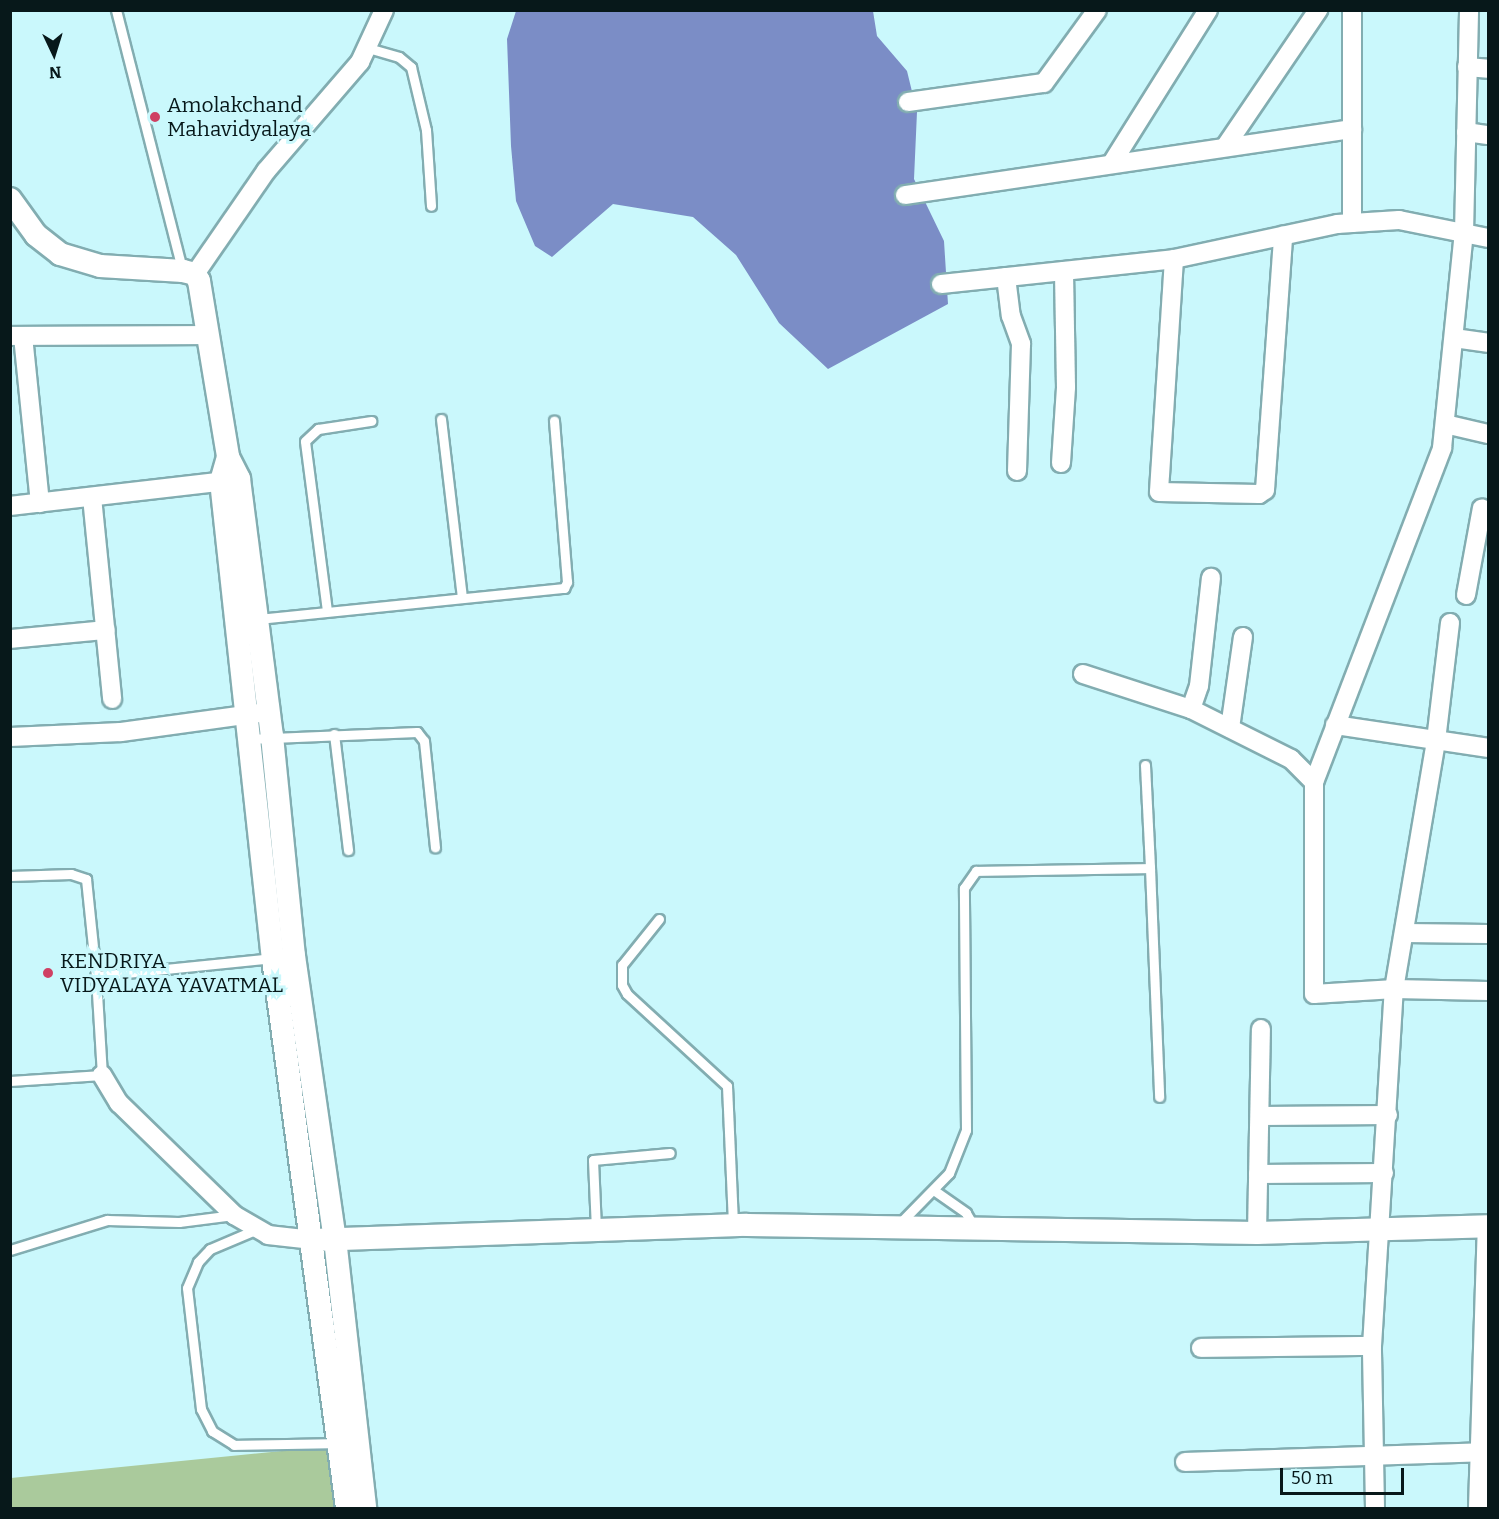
<!DOCTYPE html>
<style>
body{margin:0}
#map{position:relative;width:1499px;height:1519px;overflow:hidden;background:#caf8fc;font-family:Bitter,serif}
div>[style]{position:absolute}
.green>*{inset:0;background:#aaca9c}
.water>*{inset:0;background:#7b8dc6}
.roads{filter:drop-shadow(2px 0 #82adb1) drop-shadow(-2px 0 #82adb1) drop-shadow(0 2px #82adb1) drop-shadow(0 -2px #82adb1)}
.service>*{height:9px;margin:-4.5px;padding:0 4.5px;transform-origin:4.5px;border-radius:4.5px;background:#fff}
.minor>*{height:18px;margin:-9px;padding:0 9px;transform-origin:9px;border-radius:9px;background:#fff}
.tertiary>*{height:22px;margin:-11px;padding:0 11px;transform-origin:11px;border-radius:11px;background:#fff}
.dots>*{width:16px;height:16px;translate:-50% -50%;box-sizing:border-box;border:3px solid #caf8fc;border-radius:50%}
span{translate:-50% -50%;white-space:nowrap;text-align:center;line-height:1.15;-webkit-text-stroke:6px #caf8fc;paint-order:stroke}
.poi-label{font-size:21px;color:#07181a}
.left{translate:0 -50%;text-align:left}
.frame{position:absolute;inset:0;border:12px solid #07181a;pointer-events:none}
.north{position:absolute;left:24px;top:24px;width:60px;height:60px;-webkit-text-stroke:4px #caf8fc;paint-order:stroke;rotate:176deg;font-size:16px;font-weight:700;line-height:24px;text-align:center;color:#07181a}
.north::after{content:'';display:block;margin:auto;width:21px;height:27px;background:#07181a;clip-path:polygon(50% 0,100% 100%,50% 72%,0 100%)}
.scale{position:absolute;left:1280px;top:1468px;width:124px;height:27px;box-sizing:border-box;border:3px solid #07181a;border-top:0;padding-left:8px;font-size:18px;line-height:21px;white-space:nowrap;color:#07181a;-webkit-text-stroke:4px #caf8fc;paint-order:stroke}
</style>
<div id="map">
<div class="green">
<div style="clip-path:polygon(332px 1446px,339px 1508px,11px 1508px,11px 1478px)"></div>
</div>
<div class="water">
<div style="clip-path:polygon(516px 11px,873px 11px,877px 36px,907px 71px,917px 112px,914px 179px,944px 241px,948px 304px,828px 369px,779px 323px,736px 255px,693px 217px,613px 204px,552px 257px,535px 246px,516px 201px,511px 146px,507px 39px)"></div>
</div>
<div class="roads">
<div class="service">
<div style="left:116px;top:10px;width:267px;rotate:75.7deg"></div>
<div style="left:368px;top:48px;width:32px;rotate:16deg"></div>
<div style="left:399px;top:57px;width:16px;rotate:40deg"></div>
<div style="left:411px;top:67px;width:65px;rotate:76.6deg"></div>
<div style="left:426px;top:130px;width:76px;rotate:86.2deg"></div>
<div style="left:441px;top:419px;width:180px;rotate:83.3deg"></div>
<div style="left:327px;top:611px;width:171px;rotate:-97.4deg"></div>
<div style="left:305px;top:441px;width:18px;rotate:-43deg"></div>
<div style="left:318px;top:429px;width:54px;rotate:-8.6deg"></div>
<div style="left:258px;top:619px;width:308px;rotate:-5.8deg"></div>
<div style="left:564px;top:588px;width:7px;rotate:-63deg"></div>
<div style="left:567px;top:582px;width:162px;rotate:-94.6deg"></div>
<div style="left:334px;top:734px;width:117px;rotate:83.1deg"></div>
<div style="left:248px;top:739px;width:169px;rotate:-2.4deg"></div>
<div style="left:417px;top:732px;width:11px;rotate:52deg"></div>
<div style="left:424px;top:741px;width:107px;rotate:84.1deg"></div>
<div style="left:1145px;top:765px;width:103px;rotate:87.2deg"></div>
<div style="left:10px;top:876px;width:61px;rotate:-1.9deg"></div>
<div style="left:71px;top:874px;width:16px;rotate:18deg"></div>
<div style="left:86px;top:879px;width:98px;rotate:84.1deg"></div>
<div style="left:96px;top:976px;width:179px;rotate:-5.8deg"></div>
<div style="left:659px;top:919px;width:59px;rotate:128.8deg"></div>
<div style="left:622px;top:965px;width:20px;rotate:90deg"></div>
<div style="left:622px;top:985px;width:10px;rotate:61deg"></div>
<div style="left:627px;top:994px;width:136px;rotate:42.6deg"></div>
<div style="left:727px;top:1086px;width:139px;rotate:87.5deg"></div>
<div style="left:10px;top:1081px;width:92px;rotate:-3.7deg"></div>
<div style="left:102px;top:1075px;width:99px;rotate:-93.5deg"></div>
<div style="left:935px;top:1191px;width:38px;rotate:35deg"></div>
<div style="left:966px;top:1213px;width:16px;rotate:60deg"></div>
<div style="left:900px;top:1223px;width:70px;rotate:-45.6deg"></div>
<div style="left:949px;top:1173px;width:46px;rotate:-68.4deg"></div>
<div style="left:966px;top:1130px;width:242px;rotate:-90.5deg"></div>
<div style="left:964px;top:888px;width:21px;rotate:-55deg"></div>
<div style="left:976px;top:871px;width:174px;rotate:-1deg"></div>
<div style="left:1150px;top:868px;width:229px;rotate:87.7deg"></div>
<div style="left:596px;top:1229px;width:69px;rotate:-92.5deg"></div>
<div style="left:593px;top:1160px;width:77px;rotate:-5.2deg"></div>
<div style="left:255px;top:1230px;width:49px;rotate:157.1deg"></div>
<div style="left:210px;top:1249px;width:18px;rotate:133deg"></div>
<div style="left:198px;top:1262px;width:28px;rotate:113deg"></div>
<div style="left:187px;top:1288px;width:122px;rotate:83.4deg"></div>
<div style="left:201px;top:1409px;width:25px;rotate:63deg"></div>
<div style="left:212px;top:1431px;width:26px;rotate:32deg"></div>
<div style="left:234px;top:1445px;width:105px;rotate:-1.1deg"></div>
<div style="left:10px;top:1250px;width:102px;rotate:-17.2deg"></div>
<div style="left:107px;top:1220px;width:72px;rotate:1.6deg"></div>
<div style="left:179px;top:1222px;width:55px;rotate:-7.3deg"></div>
</div>
<div class="minor">
<div style="left:1352px;top:10px;width:213px;rotate:90deg"></div>
<div style="left:1467px;top:67px;width:21px;rotate:5deg"></div>
<div style="left:908px;top:102px;width:137px;rotate:-8deg"></div>
<div style="left:1044px;top:83px;width:90px;rotate:-54deg"></div>
<div style="left:1466px;top:132px;width:22px;rotate:8deg"></div>
<div style="left:1225px;top:147px;width:166px;rotate:-55.8deg"></div>
<div style="left:1112px;top:163px;width:181px;rotate:-57.9deg"></div>
<div style="left:905px;top:195px;width:452px;rotate:-8.4deg"></div>
<div style="left:1174px;top:259px;width:233px;rotate:93.7deg"></div>
<div style="left:1159px;top:492px;width:100px;rotate:1.1deg"></div>
<div style="left:1259px;top:494px;width:7px;rotate:-34deg"></div>
<div style="left:1265px;top:490px;width:255px;rotate:-85.9deg"></div>
<div style="left:195px;top:274px;width:125px;rotate:-55.4deg"></div>
<div style="left:266px;top:171px;width:144px;rotate:-49.2deg"></div>
<div style="left:360px;top:62px;width:57px;rotate:-65.2deg"></div>
<div style="left:1006px;top:277px;width:39px;rotate:83deg"></div>
<div style="left:1011px;top:316px;width:30px;rotate:70deg"></div>
<div style="left:1021px;top:344px;width:127px;rotate:91.8deg"></div>
<div style="left:941px;top:284px;width:234px;rotate:-6.1deg"></div>
<div style="left:1174px;top:259px;width:167px;rotate:-12.1deg"></div>
<div style="left:1337px;top:224px;width:62px;rotate:-3.7deg"></div>
<div style="left:1399px;top:220px;width:91px;rotate:11.4deg"></div>
<div style="left:10px;top:336px;width:196px;rotate:-0.3deg"></div>
<div style="left:23px;top:336px;width:168px;rotate:84.2deg"></div>
<div style="left:1454px;top:338px;width:34px;rotate:8deg"></div>
<div style="left:1445px;top:424px;width:44px;rotate:13.1deg"></div>
<div style="left:1061px;top:463px;width:76px;rotate:-86.2deg"></div>
<div style="left:1066px;top:387px;width:116px;rotate:-91deg"></div>
<div style="left:92px;top:497px;width:203px;rotate:84.3deg"></div>
<div style="left:10px;top:506px;width:226px;rotate:-6.6deg"></div>
<div style="left:1466px;top:595px;width:88px;rotate:-79.6deg"></div>
<div style="left:1450px;top:623px;width:119px;rotate:96.8deg"></div>
<div style="left:1436px;top:741px;width:252px;rotate:99.6deg"></div>
<div style="left:1394px;top:989px;width:94px;rotate:1.2deg"></div>
<div style="left:10px;top:639px;width:96px;rotate:-5.4deg"></div>
<div style="left:1083px;top:674px;width:114px;rotate:18deg"></div>
<div style="left:1191px;top:709px;width:112px;rotate:26.6deg"></div>
<div style="left:1291px;top:759px;width:33px;rotate:45deg"></div>
<div style="left:1191px;top:709px;width:24px;rotate:-71deg"></div>
<div style="left:1199px;top:686px;width:109px;rotate:-83.7deg"></div>
<div style="left:1335px;top:725px;width:155px;rotate:8.5deg"></div>
<div style="left:1230px;top:728px;width:92px;rotate:-81.9deg"></div>
<div style="left:10px;top:737px;width:111px;rotate:-2.6deg"></div>
<div style="left:121px;top:732px;width:139px;rotate:-7.8deg"></div>
<div style="left:1405px;top:933px;width:83px;rotate:0.7deg"></div>
<div style="left:102px;top:1075px;width:33px;rotate:59deg"></div>
<div style="left:119px;top:1103px;width:161px;rotate:44.2deg"></div>
<div style="left:234px;top:1215px;width:39px;rotate:30deg"></div>
<div style="left:268px;top:1235px;width:45px;rotate:6.3deg"></div>
<div style="left:1261px;top:1116px;width:127px;rotate:-0.5deg"></div>
<div style="left:1258px;top:1174px;width:126px;rotate:-0.5deg"></div>
<div style="left:1257px;top:1233px;width:204px;rotate:-88.9deg"></div>
<div style="left:1201px;top:1348px;width:171px;rotate:-0.7deg"></div>
<div style="left:1185px;top:1462px;width:303px;rotate:-1.9deg"></div>
<div style="left:1375px;top:1508px;width:162px;rotate:-91.1deg"></div>
<div style="left:1372px;top:1346px;width:358px;rotate:-86.5deg"></div>
<div style="left:1394px;top:989px;width:80px;rotate:176.4deg"></div>
<div style="left:1314px;top:994px;width:212px;rotate:-90deg"></div>
<div style="left:1314px;top:782px;width:358px;rotate:-69deg"></div>
<div style="left:1442px;top:448px;width:216px;rotate:-84.2deg"></div>
<div style="left:1464px;top:233px;width:223px;rotate:-88.7deg"></div>
<div style="left:1478px;top:1508px;width:282px;rotate:-88.2deg"></div>
</div>
<div class="tertiary">
<div style="left:10px;top:199px;width:44px;rotate:54.2deg"></div>
<div style="left:36px;top:235px;width:31px;rotate:38deg"></div>
<div style="left:60px;top:254px;width:42px;rotate:16.7deg"></div>
<div style="left:100px;top:266px;width:83px;rotate:3.4deg"></div>
<div style="left:183px;top:271px;width:12px;rotate:14deg"></div>
<div style="left:195px;top:274px;width:8px;rotate:60deg"></div>
<div style="left:199px;top:281px;width:178px;rotate:80.6deg"></div>
<div style="left:228px;top:457px;width:25px;rotate:63deg"></div>
<div style="left:239px;top:479px;width:259px;rotate:82.7deg"></div>
<div style="left:272px;top:736px;width:221px;rotate:84.3deg"></div>
<div style="left:294px;top:956px;width:286px;rotate:81.8deg"></div>
<div style="left:335px;top:1239px;width:271px;rotate:83.6deg"></div>
<div style="left:228px;top:457px;width:25px;rotate:106deg"></div>
<div style="left:221px;top:481px;width:481px;rotate:83.8deg"></div>
<div style="left:273px;top:959px;width:554px;rotate:82.32deg"></div>
<div style="left:313px;top:1240px;width:434px;rotate:-2deg"></div>
<div style="left:747px;top:1225px;width:510px;rotate:0.9deg"></div>
<div style="left:1257px;top:1233px;width:231px;rotate:-1.7deg"></div>
</div>
</div>
<div class="dots">
<div style="left:155px;top:117px;background:#cf4063"></div>
<div style="left:48px;top:973px;background:#cf4063"></div>
</div>
<div class="poi-label">
<span class="left" style="left:167px;top:117px">Amolakchand<br>Mahavidyalaya</span>
<span class="left" style="left:60px;top:973px">KENDRIYA<br>VIDYALAYA YAVATMAL</span>
</div>
<div class="frame"></div>
<div class="north">N</div>
<div class="scale">50 m</div>
</div>
